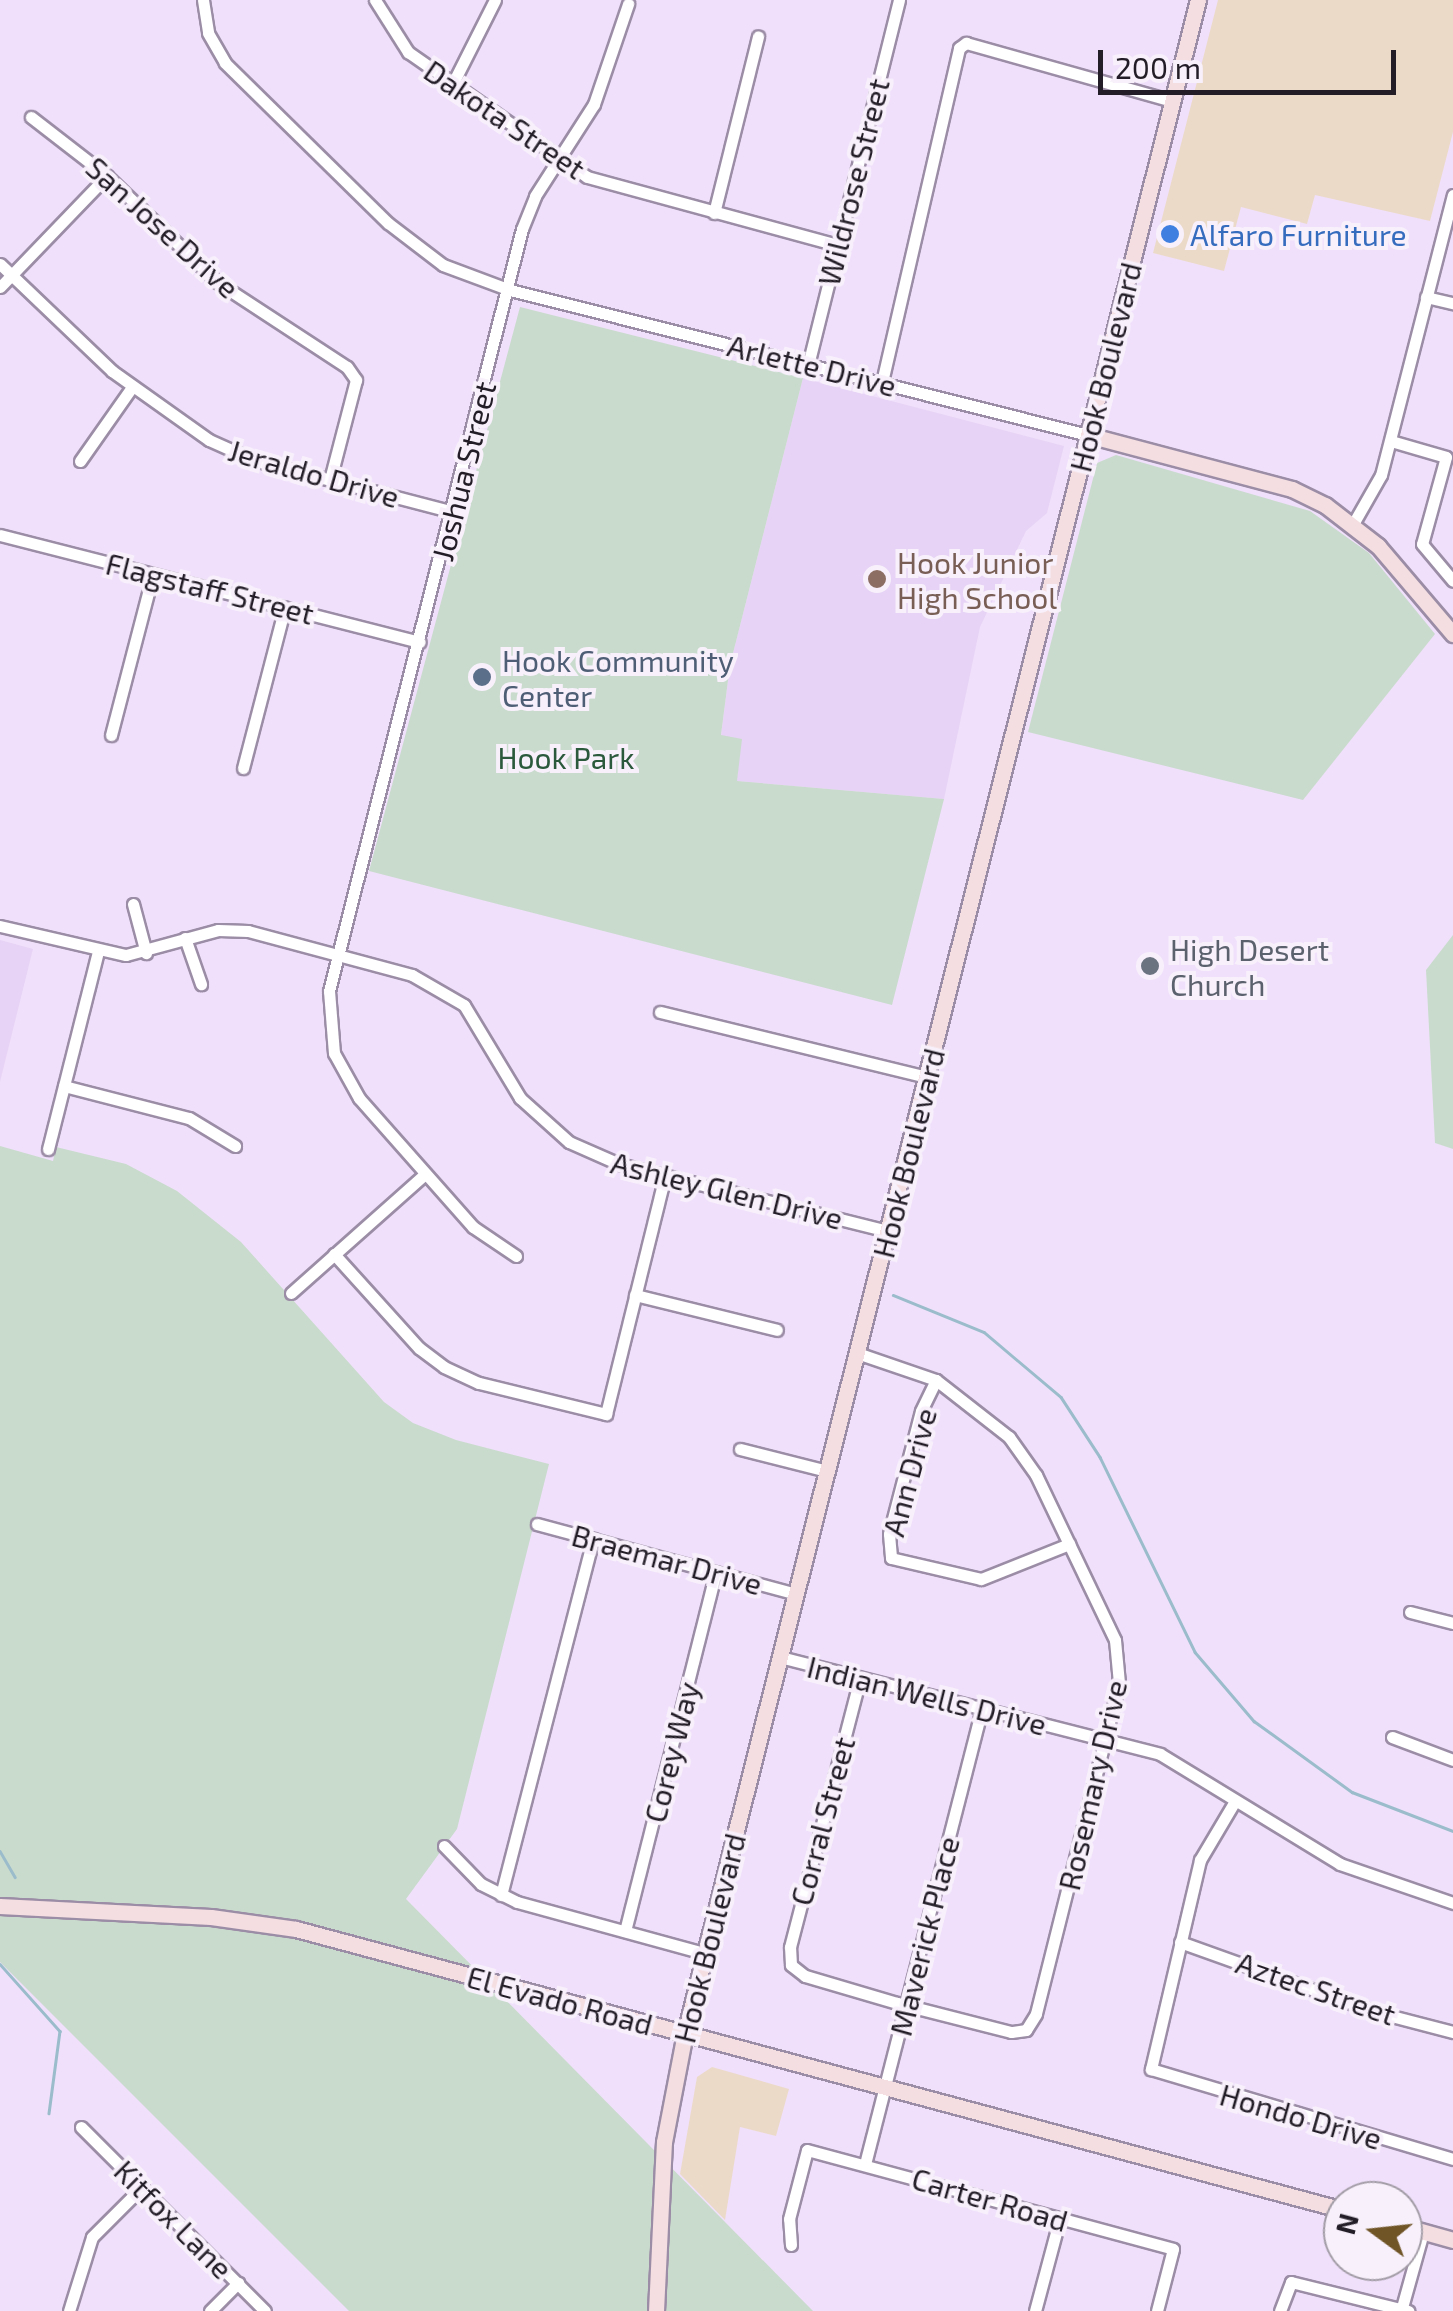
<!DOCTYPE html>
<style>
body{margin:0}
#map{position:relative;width:1453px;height:2311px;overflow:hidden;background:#f0e0fb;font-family:"Exo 2",sans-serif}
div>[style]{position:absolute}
.commercial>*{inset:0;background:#ecdac9}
.built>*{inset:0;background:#e7d3f5}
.green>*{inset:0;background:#c9dbcd}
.stream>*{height:2.5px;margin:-1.25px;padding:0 1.25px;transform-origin:1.25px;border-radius:1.25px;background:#9abccb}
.roads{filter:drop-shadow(2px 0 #9c8da6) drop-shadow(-2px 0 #9c8da6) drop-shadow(0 2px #9c8da6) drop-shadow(0 -2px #9c8da6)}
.street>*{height:11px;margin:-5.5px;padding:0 5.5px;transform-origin:5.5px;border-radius:5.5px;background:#fff}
.secondary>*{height:15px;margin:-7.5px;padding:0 7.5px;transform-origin:7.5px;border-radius:7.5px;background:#f4dee1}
.dots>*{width:28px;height:28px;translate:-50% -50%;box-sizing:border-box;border:5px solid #f8f1fc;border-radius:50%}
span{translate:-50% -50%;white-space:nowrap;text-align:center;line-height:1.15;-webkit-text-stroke:8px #f8f1fc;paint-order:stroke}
.street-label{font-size:30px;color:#221d26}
.shop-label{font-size:30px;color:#366cbe}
.left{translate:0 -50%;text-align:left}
.education-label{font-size:30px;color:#785e54}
.service-label{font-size:30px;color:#4e5e75}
.park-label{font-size:30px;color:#2b593b}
.worship-label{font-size:30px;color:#5b616d}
.north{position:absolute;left:1323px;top:2181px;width:100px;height:100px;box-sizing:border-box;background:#f8f1fc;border:2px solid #a29ca6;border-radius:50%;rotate:285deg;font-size:28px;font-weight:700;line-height:40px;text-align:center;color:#221d26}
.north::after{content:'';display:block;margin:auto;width:35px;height:45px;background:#705527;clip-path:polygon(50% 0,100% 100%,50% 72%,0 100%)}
.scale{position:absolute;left:1098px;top:50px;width:298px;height:45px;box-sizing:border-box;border:5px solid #221d26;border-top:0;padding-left:12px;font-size:30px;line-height:35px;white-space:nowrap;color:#221d26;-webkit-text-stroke:8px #f8f1fc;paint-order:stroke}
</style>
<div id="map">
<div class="commercial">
<div style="clip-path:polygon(1218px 0,1453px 0,1453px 132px,1430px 221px,1315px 195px,1307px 224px,1241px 207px,1224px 271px,1153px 253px)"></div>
<div style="clip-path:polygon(712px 2067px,789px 2089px,776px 2136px,740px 2127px,725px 2220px,680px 2174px,697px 2077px)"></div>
</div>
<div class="built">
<div style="clip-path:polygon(803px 378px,1064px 446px,1047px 513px,1026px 531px,980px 627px,944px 799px,737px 781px,721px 736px,730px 665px)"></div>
<div style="clip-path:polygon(0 940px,33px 949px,0 1082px)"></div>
</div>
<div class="green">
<div style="clip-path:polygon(520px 307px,803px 378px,730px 665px,721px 735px,742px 739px,737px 781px,944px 799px,892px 1005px,369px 871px)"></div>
<div style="clip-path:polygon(1116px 455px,1310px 511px,1369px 553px,1435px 634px,1303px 800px,1028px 732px,1097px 463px)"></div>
<div style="clip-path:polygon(1453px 935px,1453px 1149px,1435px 1143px,1426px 970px)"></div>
<div style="clip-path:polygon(0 1146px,53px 1161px,56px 1147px,126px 1164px,177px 1191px,241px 1242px,384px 1402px,413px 1423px,456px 1440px,549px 1464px,457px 1829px,406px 1899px,813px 2311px,349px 2311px,0 1962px)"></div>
</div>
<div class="stream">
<div style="left:893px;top:1295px;width:98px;rotate:22.1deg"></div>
<div style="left:984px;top:1332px;width:101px;rotate:40.2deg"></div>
<div style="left:1061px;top:1397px;width:72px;rotate:57deg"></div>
<div style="left:1100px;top:1457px;width:217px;rotate:64deg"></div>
<div style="left:1195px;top:1652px;width:91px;rotate:49.5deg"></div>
<div style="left:1254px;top:1721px;width:121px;rotate:35.9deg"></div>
<div style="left:1352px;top:1792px;width:108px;rotate:21.1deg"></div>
<div style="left:0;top:1851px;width:30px;rotate:60deg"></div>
<div style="left:0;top:1964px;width:90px;rotate:48.2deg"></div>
<div style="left:60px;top:2031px;width:83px;rotate:97.6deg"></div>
</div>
<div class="roads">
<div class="street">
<div style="left:203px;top:0;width:33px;rotate:81deg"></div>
<div style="left:208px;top:33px;width:34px;rotate:60deg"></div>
<div style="left:225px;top:63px;width:228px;rotate:44.5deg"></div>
<div style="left:388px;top:223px;width:69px;rotate:37.4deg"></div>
<div style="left:443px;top:265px;width:72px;rotate:20.5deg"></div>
<div style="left:510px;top:290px;width:596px;rotate:14.08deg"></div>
<div style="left:375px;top:0;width:62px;rotate:57.6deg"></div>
<div style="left:408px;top:52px;width:218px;rotate:34.9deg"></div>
<div style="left:587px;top:177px;width:260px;rotate:15.2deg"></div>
<div style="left:453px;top:83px;width:93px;rotate:-63.2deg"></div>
<div style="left:31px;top:117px;width:96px;rotate:37.8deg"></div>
<div style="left:107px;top:176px;width:153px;rotate:43.9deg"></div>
<div style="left:217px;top:282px;width:155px;rotate:33.2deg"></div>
<div style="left:347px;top:367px;width:16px;rotate:55deg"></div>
<div style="left:356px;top:380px;width:103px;rotate:104.6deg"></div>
<div style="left:714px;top:213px;width:182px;rotate:-76deg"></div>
<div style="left:0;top:264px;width:155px;rotate:43.7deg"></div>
<div style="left:112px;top:371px;width:119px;rotate:35.4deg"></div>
<div style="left:209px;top:440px;width:49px;rotate:24deg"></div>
<div style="left:254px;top:460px;width:206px;rotate:14.6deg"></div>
<div style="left:0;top:287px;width:154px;rotate:-46.1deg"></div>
<div style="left:1426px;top:297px;width:28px;rotate:13deg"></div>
<div style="left:808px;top:365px;width:376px;rotate:-76deg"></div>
<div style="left:882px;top:382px;width:343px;rotate:-77deg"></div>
<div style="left:959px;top:48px;width:9px;rotate:-36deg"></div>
<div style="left:966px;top:43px;width:214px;rotate:15.7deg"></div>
<div style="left:1391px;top:441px;width:57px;rotate:16.2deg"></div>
<div style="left:1446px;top:457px;width:90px;rotate:105.4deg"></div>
<div style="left:1422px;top:544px;width:48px;rotate:50deg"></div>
<div style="left:80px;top:461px;width:90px;rotate:-54.9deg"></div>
<div style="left:1353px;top:524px;width:56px;rotate:-60.3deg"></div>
<div style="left:1381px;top:475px;width:289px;rotate:-75.6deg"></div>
<div style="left:0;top:535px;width:433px;rotate:14.3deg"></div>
<div style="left:111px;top:735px;width:166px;rotate:-75.4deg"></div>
<div style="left:243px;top:768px;width:166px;rotate:-75.4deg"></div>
<div style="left:133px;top:904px;width:51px;rotate:75.1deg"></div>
<div style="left:0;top:926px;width:129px;rotate:13deg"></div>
<div style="left:126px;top:955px;width:95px;rotate:-15.2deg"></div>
<div style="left:218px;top:930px;width:30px;rotate:2deg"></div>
<div style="left:248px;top:931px;width:170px;rotate:15deg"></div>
<div style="left:412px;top:975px;width:60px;rotate:30deg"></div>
<div style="left:464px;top:1005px;width:109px;rotate:58.9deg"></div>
<div style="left:520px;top:1098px;width:66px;rotate:41.9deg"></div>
<div style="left:569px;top:1142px;width:55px;rotate:23.7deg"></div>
<div style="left:619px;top:1164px;width:277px;rotate:14deg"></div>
<div style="left:185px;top:938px;width:49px;rotate:70.8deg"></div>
<div style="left:660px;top:1012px;width:275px;rotate:13.7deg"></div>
<div style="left:64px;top:1086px;width:129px;rotate:14.4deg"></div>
<div style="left:189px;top:1118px;width:54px;rotate:31.3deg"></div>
<div style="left:48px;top:1149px;width:203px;rotate:-75.8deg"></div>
<div style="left:334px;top:1254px;width:127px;rotate:47.9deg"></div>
<div style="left:419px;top:1348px;width:31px;rotate:37deg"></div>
<div style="left:444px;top:1367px;width:38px;rotate:25deg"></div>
<div style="left:479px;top:1383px;width:131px;rotate:13.7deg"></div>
<div style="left:606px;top:1414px;width:245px;rotate:-76.1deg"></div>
<div style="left:516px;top:1256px;width:52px;rotate:-146deg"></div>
<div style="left:473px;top:1227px;width:172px;rotate:-131.5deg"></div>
<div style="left:359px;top:1098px;width:51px;rotate:-119.1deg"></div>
<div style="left:334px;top:1053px;width:62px;rotate:-94.6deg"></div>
<div style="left:329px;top:991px;width:786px;rotate:-75.79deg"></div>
<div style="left:522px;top:229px;width:35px;rotate:-68deg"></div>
<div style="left:535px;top:196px;width:109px;rotate:-57.3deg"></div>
<div style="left:594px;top:104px;width:106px;rotate:-71.2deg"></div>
<div style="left:291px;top:1293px;width:179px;rotate:-41.6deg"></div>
<div style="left:635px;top:1295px;width:146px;rotate:13.8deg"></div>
<div style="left:857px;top:1353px;width:83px;rotate:18.9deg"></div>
<div style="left:936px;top:1380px;width:93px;rotate:38deg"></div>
<div style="left:1009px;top:1437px;width:47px;rotate:54.6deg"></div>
<div style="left:1036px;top:1475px;width:183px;rotate:64.4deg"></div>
<div style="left:1115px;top:1640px;width:43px;rotate:84.7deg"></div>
<div style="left:1119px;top:1683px;width:341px;rotate:104.1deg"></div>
<div style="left:1036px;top:2014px;width:19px;rotate:122deg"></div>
<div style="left:1026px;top:2030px;width:15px;rotate:172deg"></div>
<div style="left:1011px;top:2032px;width:118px;rotate:-165.7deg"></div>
<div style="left:897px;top:2003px;width:96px;rotate:-163.6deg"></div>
<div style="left:805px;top:1976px;width:18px;rotate:-142deg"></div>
<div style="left:791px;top:1965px;width:18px;rotate:-93deg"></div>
<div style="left:790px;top:1947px;width:278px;rotate:-75.4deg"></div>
<div style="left:936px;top:1380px;width:34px;rotate:116deg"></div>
<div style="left:921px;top:1411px;width:127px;rotate:104.6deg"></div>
<div style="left:889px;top:1534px;width:24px;rotate:85deg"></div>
<div style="left:891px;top:1558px;width:92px;rotate:13.1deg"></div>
<div style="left:981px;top:1579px;width:95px;rotate:-21.7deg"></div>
<div style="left:740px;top:1449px;width:90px;rotate:14.2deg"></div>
<div style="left:537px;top:1524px;width:268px;rotate:15.1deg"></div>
<div style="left:1410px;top:1612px;width:44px;rotate:14.3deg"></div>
<div style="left:780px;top:1657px;width:392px;rotate:14.3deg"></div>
<div style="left:1160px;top:1754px;width:211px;rotate:31.4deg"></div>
<div style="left:1340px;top:1864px;width:120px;rotate:19deg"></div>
<div style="left:1392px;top:1737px;width:65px;rotate:20.7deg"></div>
<div style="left:1235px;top:1801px;width:69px;rotate:120.7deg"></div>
<div style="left:1200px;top:1860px;width:215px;rotate:103.2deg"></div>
<div style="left:1151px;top:2069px;width:315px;rotate:16.6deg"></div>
<div style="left:444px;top:1846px;width:53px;rotate:45.8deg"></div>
<div style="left:481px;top:1884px;width:40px;rotate:26.6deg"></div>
<div style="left:517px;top:1902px;width:194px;rotate:15.3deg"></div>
<div style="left:501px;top:1895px;width:368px;rotate:-75.5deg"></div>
<div style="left:625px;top:1931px;width:370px;rotate:-75.8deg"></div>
<div style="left:1180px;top:1942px;width:208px;rotate:19.7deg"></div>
<div style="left:1376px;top:2012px;width:80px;rotate:14.6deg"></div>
<div style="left:81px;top:2127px;width:260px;rotate:45deg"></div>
<div style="left:865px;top:2164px;width:470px;rotate:-75.6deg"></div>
<div style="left:791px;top:2245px;width:26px;rotate:-94deg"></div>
<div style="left:789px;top:2219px;width:71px;rotate:-75.4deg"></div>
<div style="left:807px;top:2150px;width:379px;rotate:15.1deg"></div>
<div style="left:1173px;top:2249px;width:64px;rotate:104.5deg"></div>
<div style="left:69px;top:2311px;width:77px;rotate:-72.7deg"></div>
<div style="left:92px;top:2237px;width:72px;rotate:-45deg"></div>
<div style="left:210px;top:2311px;width:40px;rotate:-45deg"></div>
<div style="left:1035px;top:2311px;width:96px;rotate:-75deg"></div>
<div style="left:1280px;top:2311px;width:31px;rotate:-69deg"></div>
<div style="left:1291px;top:2282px;width:121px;rotate:13.9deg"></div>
<div style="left:1401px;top:2311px;width:82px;rotate:-74.4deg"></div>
</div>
<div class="secondary">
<div style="left:1088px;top:435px;width:211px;rotate:14.8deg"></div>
<div style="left:1292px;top:489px;width:37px;rotate:26deg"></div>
<div style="left:1325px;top:505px;width:67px;rotate:37.7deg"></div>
<div style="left:1378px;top:546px;width:116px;rotate:49.6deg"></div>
<div style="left:0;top:1906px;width:211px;rotate:3deg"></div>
<div style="left:211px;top:1917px;width:86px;rotate:8deg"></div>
<div style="left:296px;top:1929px;width:1084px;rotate:15.02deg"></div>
<div style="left:1403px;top:2226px;width:52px;rotate:15.6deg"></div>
<div style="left:656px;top:2311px;width:169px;rotate:-87.3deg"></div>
<div style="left:664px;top:2142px;width:111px;rotate:-79.1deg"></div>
<div style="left:685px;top:2033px;width:2097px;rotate:-75.84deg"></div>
</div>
</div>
<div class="dots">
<div style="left:1170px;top:234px;background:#3f7fe0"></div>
<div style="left:877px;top:579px;background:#8d6e63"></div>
<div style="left:482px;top:677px;background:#5c6f8a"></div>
<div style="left:1150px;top:966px;background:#6b7280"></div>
</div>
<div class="street-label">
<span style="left:505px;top:119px;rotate:34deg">Dakota Street</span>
<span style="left:853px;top:182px;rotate:-76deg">Wildrose Street</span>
<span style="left:163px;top:227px;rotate:42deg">San Jose Drive</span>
<span style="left:812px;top:365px;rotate:14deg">Arlette Drive</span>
<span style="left:1105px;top:367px;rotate:-76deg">Hook Boulevard</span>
<span style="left:463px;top:471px;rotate:-76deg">Joshua Street</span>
<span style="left:314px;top:473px;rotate:16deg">Jeraldo Drive</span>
<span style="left:210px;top:588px;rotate:14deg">Flagstaff Street</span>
<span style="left:908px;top:1153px;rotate:-76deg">Hook Boulevard</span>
<span style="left:727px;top:1190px;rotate:14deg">Ashley Glen Drive</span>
<span style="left:909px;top:1472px;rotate:-75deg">Ann Drive</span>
<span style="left:667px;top:1559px;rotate:15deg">Braemar Drive</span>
<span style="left:927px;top:1695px;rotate:14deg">Indian Wells Drive</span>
<span style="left:671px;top:1752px;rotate:-76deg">Corey Way</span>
<span style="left:1092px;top:1785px;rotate:-77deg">Rosemary Drive</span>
<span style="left:822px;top:1821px;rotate:-75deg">Corral Street</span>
<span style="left:924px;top:1936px;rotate:-76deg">Maverick Place</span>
<span style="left:709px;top:1938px;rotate:-76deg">Hook Boulevard</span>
<span style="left:1316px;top:1988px;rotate:19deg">Aztec Street</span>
<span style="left:560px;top:2000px;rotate:15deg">El Evado Road</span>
<span style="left:1301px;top:2116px;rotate:16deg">Hondo Drive</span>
<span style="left:990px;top:2199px;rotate:16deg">Carter Road</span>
<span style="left:174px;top:2219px;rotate:45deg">Kitfox Lane</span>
</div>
<div class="shop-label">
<span class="left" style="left:1190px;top:234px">Alfaro Furniture</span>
</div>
<div class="education-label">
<span class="left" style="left:897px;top:579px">Hook Junior<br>High School</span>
</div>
<div class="service-label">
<span class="left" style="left:502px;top:677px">Hook Community<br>Center</span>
</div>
<div class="park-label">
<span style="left:566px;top:757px">Hook Park</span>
</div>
<div class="worship-label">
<span class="left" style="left:1170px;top:966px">High Desert<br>Church</span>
</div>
<div class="north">N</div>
<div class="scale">200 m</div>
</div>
